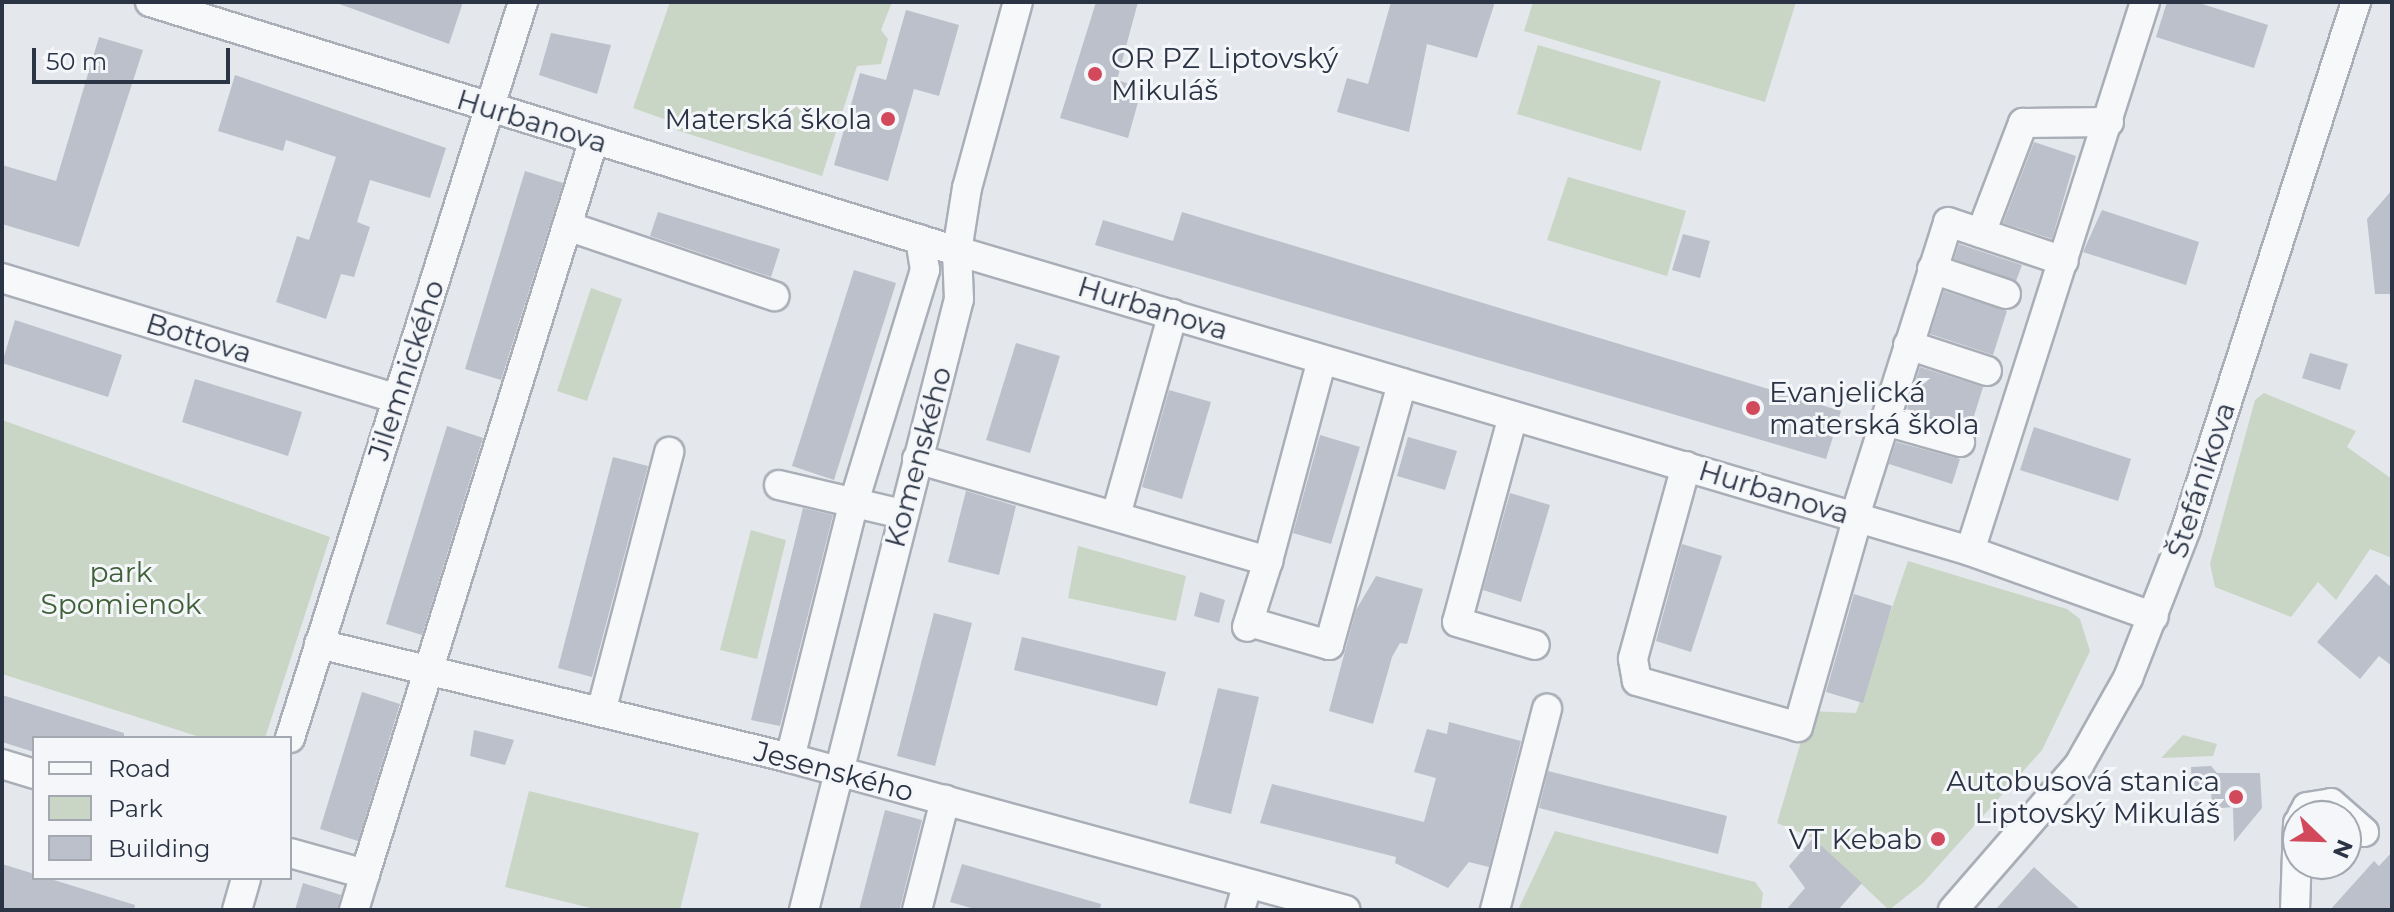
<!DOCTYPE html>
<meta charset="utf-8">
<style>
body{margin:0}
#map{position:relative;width:2394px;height:912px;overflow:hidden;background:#e4e7ec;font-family:Montserrat,sans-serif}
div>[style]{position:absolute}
.green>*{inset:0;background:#c9d6c5}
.building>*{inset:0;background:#bbc0ca}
.roads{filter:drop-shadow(2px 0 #a9aeb7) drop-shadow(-2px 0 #a9aeb7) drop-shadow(0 2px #a9aeb7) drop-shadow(0 -2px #a9aeb7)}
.minor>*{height:28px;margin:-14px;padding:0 14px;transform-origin:14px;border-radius:14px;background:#f7f8fa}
.dots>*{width:22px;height:22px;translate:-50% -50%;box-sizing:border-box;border:4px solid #f4f6f9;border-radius:50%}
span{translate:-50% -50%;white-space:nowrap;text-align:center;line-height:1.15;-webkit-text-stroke:6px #f4f6f9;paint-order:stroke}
.poi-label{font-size:28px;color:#2b3445}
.left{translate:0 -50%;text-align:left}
.right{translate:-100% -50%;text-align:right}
.street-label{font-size:28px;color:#2b3445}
.park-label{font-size:28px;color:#3f6138}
.frame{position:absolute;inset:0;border:4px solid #2b3445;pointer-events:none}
.legend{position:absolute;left:32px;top:736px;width:260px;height:144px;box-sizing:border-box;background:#f4f6f9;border:2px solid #a4a8b1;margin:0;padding:10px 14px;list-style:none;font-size:24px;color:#2b3445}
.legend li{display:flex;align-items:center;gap:16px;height:40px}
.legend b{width:40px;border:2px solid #a4a8b1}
.north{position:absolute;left:2282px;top:800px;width:80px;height:80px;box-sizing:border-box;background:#f4f6f9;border:2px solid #a4a8b1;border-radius:50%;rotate:113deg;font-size:22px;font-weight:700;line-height:32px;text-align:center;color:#2b3445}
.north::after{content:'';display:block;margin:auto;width:28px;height:36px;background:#d1495b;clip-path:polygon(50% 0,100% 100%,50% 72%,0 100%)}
.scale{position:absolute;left:32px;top:48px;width:198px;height:36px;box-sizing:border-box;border:4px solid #2b3445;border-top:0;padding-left:10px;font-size:24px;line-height:28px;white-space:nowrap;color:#2b3445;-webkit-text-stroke:6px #f4f6f9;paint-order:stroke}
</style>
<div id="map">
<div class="green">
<div style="clip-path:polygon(670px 2px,892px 2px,881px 30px,888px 39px,881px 64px,857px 66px,822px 176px,676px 130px,678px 124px,633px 108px)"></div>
<div style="clip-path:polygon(1533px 2px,1796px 2px,1765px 102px,1524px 31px)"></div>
<div style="clip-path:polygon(1538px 45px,1661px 81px,1641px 151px,1517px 114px)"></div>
<div style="clip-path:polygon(1568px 177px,1686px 211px,1667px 276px,1547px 240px)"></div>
<div style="clip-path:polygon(591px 288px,622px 299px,587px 401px,557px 391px)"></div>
<div style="clip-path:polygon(2264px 393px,2356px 431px,2347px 447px,2392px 479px,2392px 558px,2370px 549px,2336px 600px,2318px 582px,2291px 617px,2215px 587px,2210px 564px,2255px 400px)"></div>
<div style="clip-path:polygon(2px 420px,330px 537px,265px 738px,203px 738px,2px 674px)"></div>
<div style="clip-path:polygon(751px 530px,786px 540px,757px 659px,720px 650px)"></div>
<div style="clip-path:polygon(1078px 546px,1186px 576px,1176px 621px,1068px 598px)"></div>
<div style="clip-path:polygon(1908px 561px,2067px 609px,2080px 619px,2090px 651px,2042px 750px,1923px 883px,1889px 910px,1813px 838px,1777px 823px,1810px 711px,1856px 713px)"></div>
<div style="clip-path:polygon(2183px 735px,2217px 744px,2213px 756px,2161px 758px)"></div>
<div style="clip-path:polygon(529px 791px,699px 833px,680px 910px,599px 910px,505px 887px)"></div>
<div style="clip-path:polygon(1555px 831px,1755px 882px,1763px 893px,1761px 908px,1518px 910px)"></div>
</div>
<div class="building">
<div style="clip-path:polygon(334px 2px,463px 2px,449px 44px)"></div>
<div style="clip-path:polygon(1096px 2px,1138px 2px,1117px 80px,1142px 88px,1128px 138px,1060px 118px)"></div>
<div style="clip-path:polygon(1391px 2px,1495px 2px,1477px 58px,1427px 44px,1409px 132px,1337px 112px,1347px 78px,1368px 84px)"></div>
<div style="clip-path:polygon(2167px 2px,2196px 2px,2268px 25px,2254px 68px,2156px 37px)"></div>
<div style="clip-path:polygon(906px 10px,959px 25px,939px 96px,914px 89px,888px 181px,834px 165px,860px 73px,886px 80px)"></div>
<div style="clip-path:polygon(551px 33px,611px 45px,597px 94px,539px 75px)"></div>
<div style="clip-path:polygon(99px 37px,143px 50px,79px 247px,2px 224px,2px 165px,56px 181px)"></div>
<div style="clip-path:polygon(235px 75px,446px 148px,430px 198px,370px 180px,357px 222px,370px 227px,354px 277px,341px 274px,326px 319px,276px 302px,297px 236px,309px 240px,336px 157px,286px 140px,283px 151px,218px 131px)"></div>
<div style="clip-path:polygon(2034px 142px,2076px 156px,2052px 239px,2003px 223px)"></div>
<div style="clip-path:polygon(525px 171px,563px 183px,501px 380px,465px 369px)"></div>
<div style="clip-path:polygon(2392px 190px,2392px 294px,2375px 294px,2367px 219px)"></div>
<div style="clip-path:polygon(2102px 210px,2199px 242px,2186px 285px,2083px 252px)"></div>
<div style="clip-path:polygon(658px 212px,780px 249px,771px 277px,650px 236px)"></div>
<div style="clip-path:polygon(1182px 212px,1841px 411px,1826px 459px,1095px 245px,1103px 220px,1173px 241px)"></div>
<div style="clip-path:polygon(1683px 234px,1710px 241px,1700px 278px,1672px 270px)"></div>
<div style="clip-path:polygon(1959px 244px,2022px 265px,2016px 281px,1954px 259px)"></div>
<div style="clip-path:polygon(854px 270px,896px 283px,834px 480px,792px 466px)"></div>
<div style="clip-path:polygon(1944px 291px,2007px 311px,1993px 355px,1930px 334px)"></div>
<div style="clip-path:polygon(15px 320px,122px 355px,108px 397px,2px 363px)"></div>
<div style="clip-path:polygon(1016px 343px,1060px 356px,1030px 453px,986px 440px)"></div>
<div style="clip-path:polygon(2310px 353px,2348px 364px,2340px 390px,2302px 378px)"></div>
<div style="clip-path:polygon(1920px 367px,1983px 387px,1970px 429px,1907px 409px)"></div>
<div style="clip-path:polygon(195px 379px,302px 412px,288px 456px,182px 422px)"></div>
<div style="clip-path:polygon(1169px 390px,1211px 402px,1182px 499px,1142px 487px)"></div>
<div style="clip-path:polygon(447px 426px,483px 438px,422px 635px,386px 624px)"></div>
<div style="clip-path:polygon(2034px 427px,2131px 459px,2118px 501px,2020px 470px)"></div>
<div style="clip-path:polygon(1320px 435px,1360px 447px,1331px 544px,1293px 533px)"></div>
<div style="clip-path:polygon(1408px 437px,1457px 451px,1445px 490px,1397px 476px)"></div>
<div style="clip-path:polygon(1896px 442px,1960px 459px,1952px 484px,1889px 464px)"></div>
<div style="clip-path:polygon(613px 457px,648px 466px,592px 677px,558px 668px)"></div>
<div style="clip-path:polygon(966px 491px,1016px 506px,999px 575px,948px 562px)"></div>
<div style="clip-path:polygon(1510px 493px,1550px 505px,1521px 602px,1483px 590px)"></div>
<div style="clip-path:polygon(803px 508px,833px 515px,780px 726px,751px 720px)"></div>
<div style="clip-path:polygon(1682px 544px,1722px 556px,1691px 652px,1656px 641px)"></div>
<div style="clip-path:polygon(2376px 574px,2392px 588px,2392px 666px,2379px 656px,2360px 679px,2317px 642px)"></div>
<div style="clip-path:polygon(1376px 576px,1423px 589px,1407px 644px,1400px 643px,1392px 657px,1373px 724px,1329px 711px,1356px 610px)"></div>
<div style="clip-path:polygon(1200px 592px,1225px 600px,1219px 623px,1194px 616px)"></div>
<div style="clip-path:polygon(1854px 594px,1892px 606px,1863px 703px,1826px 692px)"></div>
<div style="clip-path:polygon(934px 613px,972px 623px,935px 766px,897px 756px)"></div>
<div style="clip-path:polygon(1022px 637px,1166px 672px,1157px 706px,1014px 670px)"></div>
<div style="clip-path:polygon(1218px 688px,1259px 697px,1231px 814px,1189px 803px)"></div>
<div style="clip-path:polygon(362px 692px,400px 704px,358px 841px,320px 829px)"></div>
<div style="clip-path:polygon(2px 695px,124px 733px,124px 738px,34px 738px,34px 752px,2px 742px)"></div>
<div style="clip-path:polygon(1449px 722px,1521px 741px,1489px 867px,1469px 862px,1448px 888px,1395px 863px,1396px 857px,1260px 823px,1272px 784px,1424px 822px,1436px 778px,1414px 772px,1427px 729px,1447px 734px)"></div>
<div style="clip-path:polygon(474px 730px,514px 740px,505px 765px,470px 756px)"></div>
<div style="clip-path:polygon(2211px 766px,2217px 773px,2260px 773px,2262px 808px,2234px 842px,2233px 807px,2212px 809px,2211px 789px,2192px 790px,2191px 767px)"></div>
<div style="clip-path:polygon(1548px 771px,1727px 816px,1718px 854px,1539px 808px)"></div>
<div style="clip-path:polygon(885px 810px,922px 820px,900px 908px,859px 910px)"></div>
<div style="clip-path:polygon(1813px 838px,1862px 883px,1838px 910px,1786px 910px,1805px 888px,1789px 866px)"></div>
<div style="clip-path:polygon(2392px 852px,2392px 910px,2330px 910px,2374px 861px,2379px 866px)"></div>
<div style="clip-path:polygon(2px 864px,135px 905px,134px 910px,2px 910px)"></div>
<div style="clip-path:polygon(962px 864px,1101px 904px,1100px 910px,978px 910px,950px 902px)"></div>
<div style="clip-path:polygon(2034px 867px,2049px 881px,2081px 910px,1995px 910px)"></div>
<div style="clip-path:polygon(303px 883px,341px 895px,337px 910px,295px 910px)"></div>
</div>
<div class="roads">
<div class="minor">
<div style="left:150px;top:2px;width:845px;rotate:17.15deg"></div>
<div style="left:957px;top:251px;width:1056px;rotate:16.5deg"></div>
<div style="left:1970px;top:551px;width:195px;rotate:19.7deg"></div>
<div style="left:567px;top:226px;width:219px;rotate:18.7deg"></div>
<div style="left:1981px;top:233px;width:118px;rotate:-69.1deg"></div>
<div style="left:2023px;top:123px;width:86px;rotate:-0.7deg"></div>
<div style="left:1932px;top:269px;width:78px;rotate:18.7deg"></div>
<div style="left:2px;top:278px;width:413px;rotate:17deg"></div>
<div style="left:1908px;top:345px;width:83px;rotate:18.2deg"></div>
<div style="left:1513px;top:416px;width:213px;rotate:105.2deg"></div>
<div style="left:1457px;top:622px;width:81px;rotate:16.4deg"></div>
<div style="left:1885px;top:421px;width:78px;rotate:15.6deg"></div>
<div style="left:917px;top:459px;width:366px;rotate:16.2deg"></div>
<div style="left:1268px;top:561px;width:69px;rotate:107.7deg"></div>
<div style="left:1686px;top:466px;width:200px;rotate:105.4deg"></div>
<div style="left:1633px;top:659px;width:22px;rotate:80deg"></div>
<div style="left:1637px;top:681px;width:167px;rotate:15.9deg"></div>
<div style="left:1798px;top:727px;width:218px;rotate:-74.1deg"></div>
<div style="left:779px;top:485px;width:126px;rotate:13.3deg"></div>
<div style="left:1116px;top:515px;width:209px;rotate:-74.2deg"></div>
<div style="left:1855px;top:516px;width:308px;rotate:-72.4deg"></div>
<div style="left:1948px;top:222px;width:122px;rotate:18.6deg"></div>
<div style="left:1970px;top:551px;width:576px;rotate:-72.32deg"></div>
<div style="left:1268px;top:561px;width:208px;rotate:-75deg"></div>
<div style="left:1260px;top:625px;width:72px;rotate:16.2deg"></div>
<div style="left:1329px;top:645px;width:272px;rotate:-74.4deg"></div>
<div style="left:319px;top:644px;width:485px;rotate:13.6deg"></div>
<div style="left:790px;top:758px;width:576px;rotate:15.29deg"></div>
<div style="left:601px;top:712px;width:269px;rotate:-75.3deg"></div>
<div style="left:290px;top:738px;width:772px;rotate:-72.43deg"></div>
<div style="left:790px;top:758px;width:264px;rotate:-76deg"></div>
<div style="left:854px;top:502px;width:243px;rotate:-73deg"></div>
<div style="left:925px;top:270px;width:31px;rotate:-99deg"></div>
<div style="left:2px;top:764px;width:34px;rotate:17deg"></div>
<div style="left:2302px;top:816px;width:10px;rotate:-61deg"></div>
<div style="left:2307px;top:807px;width:24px;rotate:-9deg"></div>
<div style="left:2331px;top:803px;width:44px;rotate:41.3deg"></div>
<div style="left:290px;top:853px;width:78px;rotate:15.6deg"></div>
<div style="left:365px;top:874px;width:770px;rotate:-72.69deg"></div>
<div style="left:237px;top:910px;width:33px;rotate:-74deg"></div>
<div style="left:354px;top:910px;width:38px;rotate:-73deg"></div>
<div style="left:804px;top:910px;width:630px;rotate:-75.77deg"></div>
<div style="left:959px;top:299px;width:48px;rotate:-92.4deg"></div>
<div style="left:957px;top:251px;width:64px;rotate:-81deg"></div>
<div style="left:967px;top:188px;width:193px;rotate:-74.7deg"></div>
<div style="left:917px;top:910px;width:114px;rotate:-75.7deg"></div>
<div style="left:1240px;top:910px;width:26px;rotate:-74deg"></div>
<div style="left:1495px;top:910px;width:208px;rotate:-75.5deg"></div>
<div style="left:1953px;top:910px;width:192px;rotate:-49deg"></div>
<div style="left:2079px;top:765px;width:100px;rotate:-60.6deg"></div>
<div style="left:2128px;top:678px;width:160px;rotate:-68.7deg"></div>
<div style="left:2186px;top:529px;width:554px;rotate:-72.12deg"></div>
<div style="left:2295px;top:910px;width:87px;rotate:-88deg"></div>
</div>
</div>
<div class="dots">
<div style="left:1095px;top:74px;background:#d1495b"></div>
<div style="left:888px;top:119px;background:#d1495b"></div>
<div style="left:1753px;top:408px;background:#d1495b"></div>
<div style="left:2236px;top:797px;background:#d1495b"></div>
<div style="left:1938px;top:839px;background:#d1495b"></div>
</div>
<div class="poi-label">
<span class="left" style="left:1111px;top:74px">OR PZ Liptovský<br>Mikuláš</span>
<span class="right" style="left:872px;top:119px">Materská škola</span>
<span class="left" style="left:1769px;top:408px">Evanjelická<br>materská škola</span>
<span class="right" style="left:2220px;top:797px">Autobusová stanica<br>Liptovský Mikuláš</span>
<span class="right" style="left:1922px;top:839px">VT Kebab</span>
</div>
<div class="street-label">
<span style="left:532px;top:121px;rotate:17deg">Hurbanova</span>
<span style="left:1153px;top:308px;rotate:17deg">Hurbanova</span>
<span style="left:199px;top:338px;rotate:17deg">Bottova</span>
<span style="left:406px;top:370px;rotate:-72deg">Jilemnického</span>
<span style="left:918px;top:457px;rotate:-75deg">Komenského</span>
<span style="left:2201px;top:480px;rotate:-72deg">Štefánikova</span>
<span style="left:1774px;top:492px;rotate:17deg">Hurbanova</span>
<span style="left:834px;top:771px;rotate:15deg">Jesenského</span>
</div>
<div class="park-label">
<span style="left:121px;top:588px">park<br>Spomienok</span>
</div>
<div class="frame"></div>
<ul class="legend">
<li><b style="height:10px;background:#f7f8fa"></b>Road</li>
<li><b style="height:22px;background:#c9d6c5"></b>Park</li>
<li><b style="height:22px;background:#bbc0ca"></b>Building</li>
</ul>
<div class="north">N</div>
<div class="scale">50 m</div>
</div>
